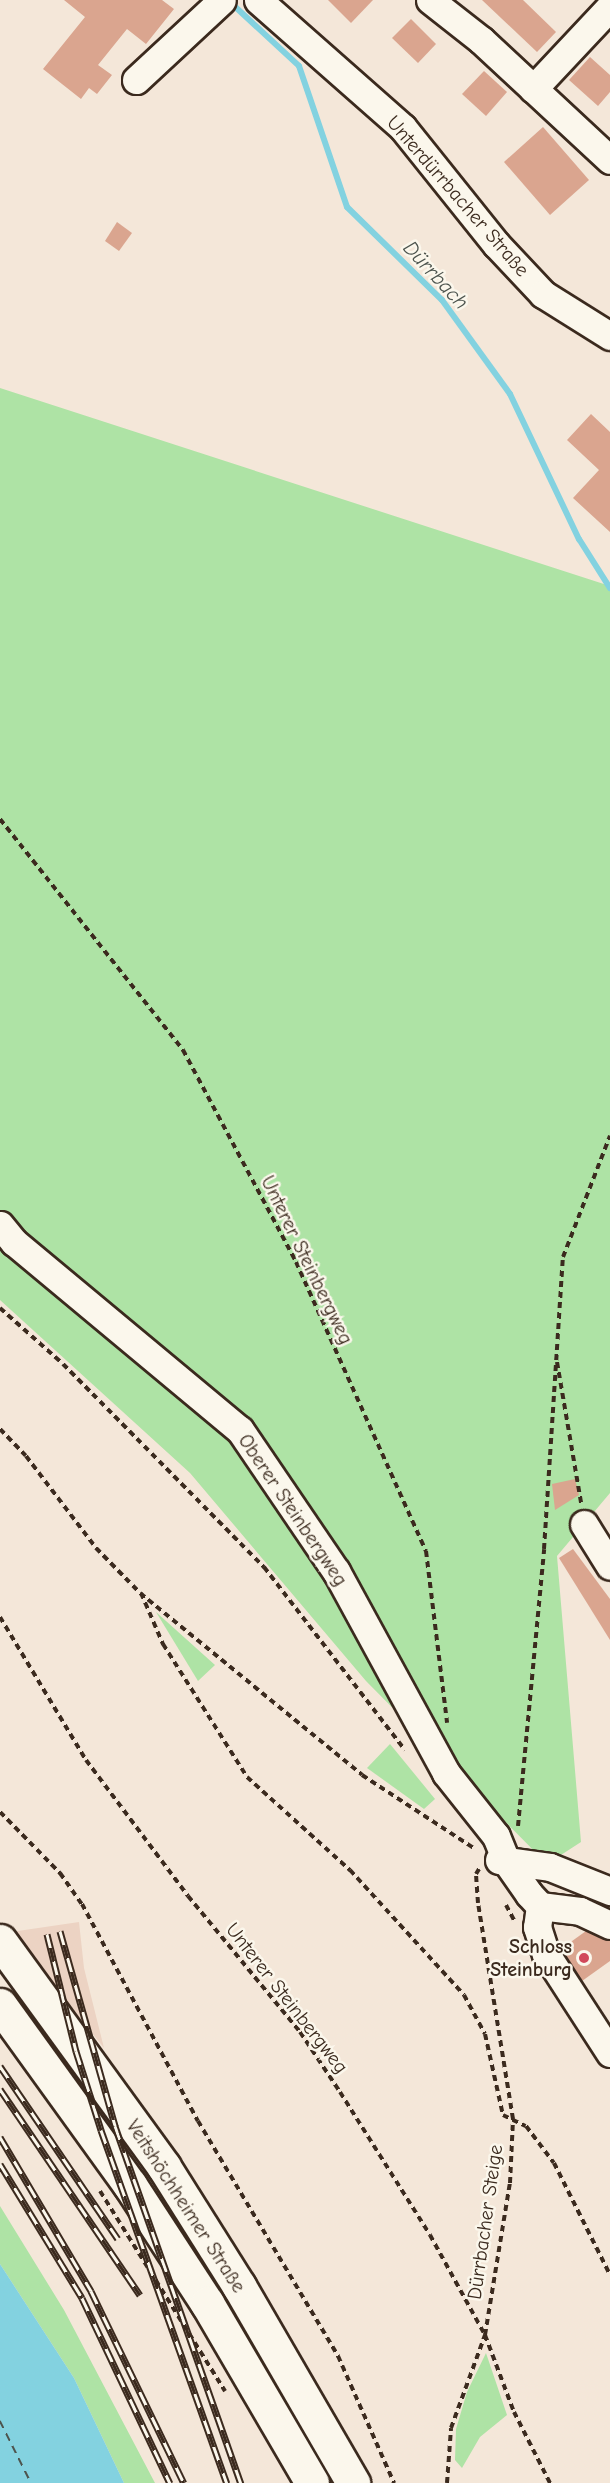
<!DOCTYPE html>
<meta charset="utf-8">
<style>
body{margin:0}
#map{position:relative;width:610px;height:2483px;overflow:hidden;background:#f4e7d9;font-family:"Comic Neue",sans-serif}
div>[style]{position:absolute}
.built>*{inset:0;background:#ecd3c3}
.green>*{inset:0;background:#aee3a5}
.water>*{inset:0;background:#83d2e0}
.stream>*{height:6px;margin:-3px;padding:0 3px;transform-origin:3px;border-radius:3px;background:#83d2e0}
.ferry>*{height:1.5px;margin-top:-0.75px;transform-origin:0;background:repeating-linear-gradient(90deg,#4d544e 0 8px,transparent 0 14px)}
.building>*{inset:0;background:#daa58f}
.path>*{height:4px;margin-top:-2px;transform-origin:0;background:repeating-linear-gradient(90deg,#3b2a1e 0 6px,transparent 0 10.5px)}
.roads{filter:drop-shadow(2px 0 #3b2a1e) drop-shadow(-2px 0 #3b2a1e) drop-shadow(0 2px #3b2a1e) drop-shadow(0 -2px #3b2a1e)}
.minor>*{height:27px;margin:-13.5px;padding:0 13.5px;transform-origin:13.5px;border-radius:13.5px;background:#fbf7ec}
.highway>*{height:33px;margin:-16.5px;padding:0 16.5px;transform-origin:16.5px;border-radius:16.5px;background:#fbf7ec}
.rail>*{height:7px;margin-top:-3.5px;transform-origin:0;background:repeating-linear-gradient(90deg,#fbf7ec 0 14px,#3b2a1e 0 28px);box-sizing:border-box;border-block:2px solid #3b2a1e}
.dots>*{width:16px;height:16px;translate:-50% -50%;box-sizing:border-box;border:3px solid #fbf7ec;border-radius:50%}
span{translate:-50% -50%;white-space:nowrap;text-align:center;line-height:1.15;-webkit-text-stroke:5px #fbf7ec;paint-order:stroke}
.street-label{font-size:20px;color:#3b2a1e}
.poi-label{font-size:20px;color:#3b2a1e;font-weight:700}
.right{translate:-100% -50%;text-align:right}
.water-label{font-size:21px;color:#4d544e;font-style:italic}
</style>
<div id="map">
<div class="built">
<div style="clip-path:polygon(79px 1922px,84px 1968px,104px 2048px,11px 1932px)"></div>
</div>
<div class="green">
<div style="clip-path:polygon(0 388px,610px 586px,610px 1493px,557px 1556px,581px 1842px,547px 1864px,366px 1681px,190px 1473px,0 1300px)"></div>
<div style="clip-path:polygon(156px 1612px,215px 1665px,198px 1681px)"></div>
<div style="clip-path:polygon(390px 1744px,435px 1799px,424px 1809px,367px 1768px)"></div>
<div style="clip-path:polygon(0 2206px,64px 2310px,155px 2483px,124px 2483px,74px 2378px,0 2264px)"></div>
<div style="clip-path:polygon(486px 2353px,507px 2415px,480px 2437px,462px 2468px,455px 2460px,456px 2429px,467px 2392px)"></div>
</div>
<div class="water">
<div style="clip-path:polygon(0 2264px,74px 2378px,124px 2483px,0 2483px)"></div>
</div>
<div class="stream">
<div style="left:230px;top:2px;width:94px;rotate:42.8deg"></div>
<div style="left:299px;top:66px;width:149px;rotate:71.2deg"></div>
<div style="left:347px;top:207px;width:133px;rotate:44.4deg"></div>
<div style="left:442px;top:300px;width:116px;rotate:54.1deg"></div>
<div style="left:510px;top:394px;width:161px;rotate:64.6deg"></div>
<div style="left:579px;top:539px;width:58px;rotate:57.7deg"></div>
</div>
<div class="ferry">
<div style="left:0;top:2421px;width:69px;rotate:63.4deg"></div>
</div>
<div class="building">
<div style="clip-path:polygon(64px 0,162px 0,174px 9px,146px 44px,127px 29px,98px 65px,112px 75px,97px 94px,89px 88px,81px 99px,43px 69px,85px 17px)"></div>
<div style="clip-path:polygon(328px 0,373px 0,351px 23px)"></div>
<div style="clip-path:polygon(482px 0,523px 0,556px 32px,537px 52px)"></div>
<div style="clip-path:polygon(411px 19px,436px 44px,418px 63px,392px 38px)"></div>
<div style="clip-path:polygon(590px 57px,610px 75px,610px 92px,598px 106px,569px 80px)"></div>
<div style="clip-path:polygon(484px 71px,507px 92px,486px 116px,462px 94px)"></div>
<div style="clip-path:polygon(543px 127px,589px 180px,550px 215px,504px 162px)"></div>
<div style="clip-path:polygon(117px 222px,132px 233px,119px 251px,105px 241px)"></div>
<div style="clip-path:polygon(591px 414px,610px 432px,610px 532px,573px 498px,599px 470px,567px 440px)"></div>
<div style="clip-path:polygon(575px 1479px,579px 1495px,555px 1510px,552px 1484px)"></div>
<div style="clip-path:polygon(573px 1549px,610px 1599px,610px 1640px,559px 1558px)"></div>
<div style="clip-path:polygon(586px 1931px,610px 1941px,610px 1961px,582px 1981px,561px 1949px)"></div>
</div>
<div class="path">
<div style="left:0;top:819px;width:295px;rotate:51.6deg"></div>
<div style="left:183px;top:1050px;width:240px;rotate:61.9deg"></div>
<div style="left:296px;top:1262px;width:317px;rotate:65.8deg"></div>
<div style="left:426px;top:1551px;width:173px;rotate:83deg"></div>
<div style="left:0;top:1308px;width:84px;rotate:41.6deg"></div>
<div style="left:63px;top:1364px;width:286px;rotate:45.3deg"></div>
<div style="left:264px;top:1567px;width:231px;rotate:52.4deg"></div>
<div style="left:557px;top:1362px;width:143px;rotate:80.3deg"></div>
<div style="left:0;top:1429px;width:37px;rotate:46deg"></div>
<div style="left:26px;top:1456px;width:116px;rotate:52.7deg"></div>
<div style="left:96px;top:1548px;width:63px;rotate:45.6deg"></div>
<div style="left:140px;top:1593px;width:287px;rotate:39.3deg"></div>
<div style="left:362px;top:1775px;width:135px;rotate:33.2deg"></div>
<div style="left:141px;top:1593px;width:56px;rotate:66.7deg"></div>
<div style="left:163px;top:1644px;width:157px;rotate:57.7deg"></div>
<div style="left:247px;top:1777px;width:139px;rotate:42.1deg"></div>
<div style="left:350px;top:1870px;width:169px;rotate:47.6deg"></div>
<div style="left:464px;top:1995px;width:44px;rotate:61.7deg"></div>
<div style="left:485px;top:2034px;width:83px;rotate:77.5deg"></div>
<div style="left:503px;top:2115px;width:25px;rotate:26deg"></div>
<div style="left:526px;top:2126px;width:46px;rotate:52.9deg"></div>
<div style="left:554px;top:2163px;width:125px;rotate:63.4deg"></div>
<div style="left:0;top:1617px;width:167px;rotate:59deg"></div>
<div style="left:86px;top:1760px;width:170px;rotate:53.1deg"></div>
<div style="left:188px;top:1896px;width:176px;rotate:50.5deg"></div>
<div style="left:300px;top:2032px;width:72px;rotate:56.3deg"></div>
<div style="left:340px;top:2092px;width:169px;rotate:57.8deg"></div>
<div style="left:430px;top:2235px;width:114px;rotate:61.2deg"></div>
<div style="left:485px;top:2335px;width:82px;rotate:69.4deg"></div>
<div style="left:514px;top:2412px;width:80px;rotate:63.1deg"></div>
<div style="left:0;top:1812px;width:86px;rotate:45.5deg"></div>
<div style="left:60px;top:1873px;width:38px;rotate:55deg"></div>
<div style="left:82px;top:1904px;width:246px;rotate:61.9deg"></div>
<div style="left:198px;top:2121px;width:274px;rotate:59.2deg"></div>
<div style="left:338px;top:2356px;width:139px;rotate:66.2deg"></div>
<div style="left:518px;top:1826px;width:278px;rotate:-84.6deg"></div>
<div style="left:544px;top:1549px;width:293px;rotate:-86.3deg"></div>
<div style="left:563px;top:1257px;width:130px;rotate:-68.8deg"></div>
<div style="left:506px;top:1905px;width:17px;rotate:62deg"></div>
<div style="left:100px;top:2191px;width:236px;rotate:58deg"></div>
<div style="left:447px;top:2483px;width:55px;rotate:-85.8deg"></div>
<div style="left:451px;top:2428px;width:99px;rotate:-69.9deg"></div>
<div style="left:485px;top:2335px;width:154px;rotate:-80.7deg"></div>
<div style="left:510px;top:2183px;width:64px;rotate:-87.3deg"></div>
<div style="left:513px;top:2119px;width:219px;rotate:-99.2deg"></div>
<div style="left:478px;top:1903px;width:29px;rotate:-94deg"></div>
<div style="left:476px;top:1874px;width:6px;rotate:-59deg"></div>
</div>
<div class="roads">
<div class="minor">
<div style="left:258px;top:0;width:193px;rotate:41.4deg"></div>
<div style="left:403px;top:128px;width:149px;rotate:51.3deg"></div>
<div style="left:496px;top:244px;width:69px;rotate:46.8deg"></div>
<div style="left:543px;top:294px;width:79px;rotate:32.1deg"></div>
<div style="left:430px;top:0;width:65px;rotate:38.1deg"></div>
<div style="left:481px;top:40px;width:176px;rotate:42.9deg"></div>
<div style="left:136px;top:80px;width:117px;rotate:-42.9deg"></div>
<div style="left:533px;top:89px;width:112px;rotate:-46.8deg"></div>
<div style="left:0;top:1225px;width:22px;rotate:51deg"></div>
<div style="left:14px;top:1242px;width:294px;rotate:39.8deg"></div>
<div style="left:240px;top:1430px;width:171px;rotate:55.8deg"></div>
<div style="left:336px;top:1571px;width:230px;rotate:61.4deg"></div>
<div style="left:446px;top:1773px;width:80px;rotate:51.6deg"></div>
<div style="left:496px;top:1836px;width:27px;rotate:68deg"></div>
<div style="left:506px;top:1861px;width:40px;rotate:55.1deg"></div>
<div style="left:529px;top:1894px;width:16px;rotate:47deg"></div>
<div style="left:540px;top:1906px;width:40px;rotate:7.1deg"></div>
<div style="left:580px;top:1911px;width:33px;rotate:25deg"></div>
<div style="left:584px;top:1524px;width:49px;rotate:58.2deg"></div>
<div style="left:499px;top:1860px;width:51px;rotate:7.8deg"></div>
<div style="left:550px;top:1867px;width:65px;rotate:21.8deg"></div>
<div style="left:540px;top:1906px;width:21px;rotate:98deg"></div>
<div style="left:537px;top:1927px;width:28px;rotate:72deg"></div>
<div style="left:546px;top:1954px;width:118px;rotate:57.1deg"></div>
</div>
<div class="highway">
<div style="left:0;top:1941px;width:279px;rotate:54deg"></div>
<div style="left:164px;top:2167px;width:141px;rotate:57.8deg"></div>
<div style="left:239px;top:2286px;width:228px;rotate:59.9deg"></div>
<div style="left:0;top:2005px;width:222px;rotate:54.2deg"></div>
<div style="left:130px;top:2185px;width:141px;rotate:56.9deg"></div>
<div style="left:207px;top:2303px;width:208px;rotate:59.7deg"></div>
</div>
</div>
<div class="rail">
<div style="left:60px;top:1931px;width:203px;rotate:74.2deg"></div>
<div style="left:115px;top:2126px;width:379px;rotate:70.6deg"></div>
<div style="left:47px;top:1934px;width:121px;rotate:76.1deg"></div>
<div style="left:76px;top:2051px;width:83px;rotate:72.4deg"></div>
<div style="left:101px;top:2130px;width:375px;rotate:70.4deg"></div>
<div style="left:0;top:2066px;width:209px;rotate:55.7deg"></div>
<div style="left:0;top:2089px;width:249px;rotate:55.8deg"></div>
<div style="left:0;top:2137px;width:179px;rotate:59.4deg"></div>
<div style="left:91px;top:2291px;width:213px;rotate:64.2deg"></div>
<div style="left:0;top:2164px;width:157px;rotate:58.5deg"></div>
<div style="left:82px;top:2298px;width:205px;rotate:64.6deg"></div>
</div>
<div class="dots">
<div style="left:584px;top:1958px;background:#d1495b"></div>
</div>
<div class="street-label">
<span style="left:458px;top:196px;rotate:49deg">Unterdürrbacher Straße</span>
<span style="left:307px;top:1260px;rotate:64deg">Unterer Steinbergweg</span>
<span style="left:293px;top:1510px;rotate:56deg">Oberer Steinbergweg</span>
<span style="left:287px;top:1998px;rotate:52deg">Unterer Steinbergweg</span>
<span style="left:186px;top:2206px;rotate:57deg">Veitshöchheimer Straße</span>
<span style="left:485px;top:2222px;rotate:-82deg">Dürrbacher Steige</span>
</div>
<div class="poi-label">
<span class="right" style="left:572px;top:1958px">Schloss<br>Steinburg</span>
</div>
<div class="water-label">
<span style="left:436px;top:275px;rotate:47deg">Dürrbach</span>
</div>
</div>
